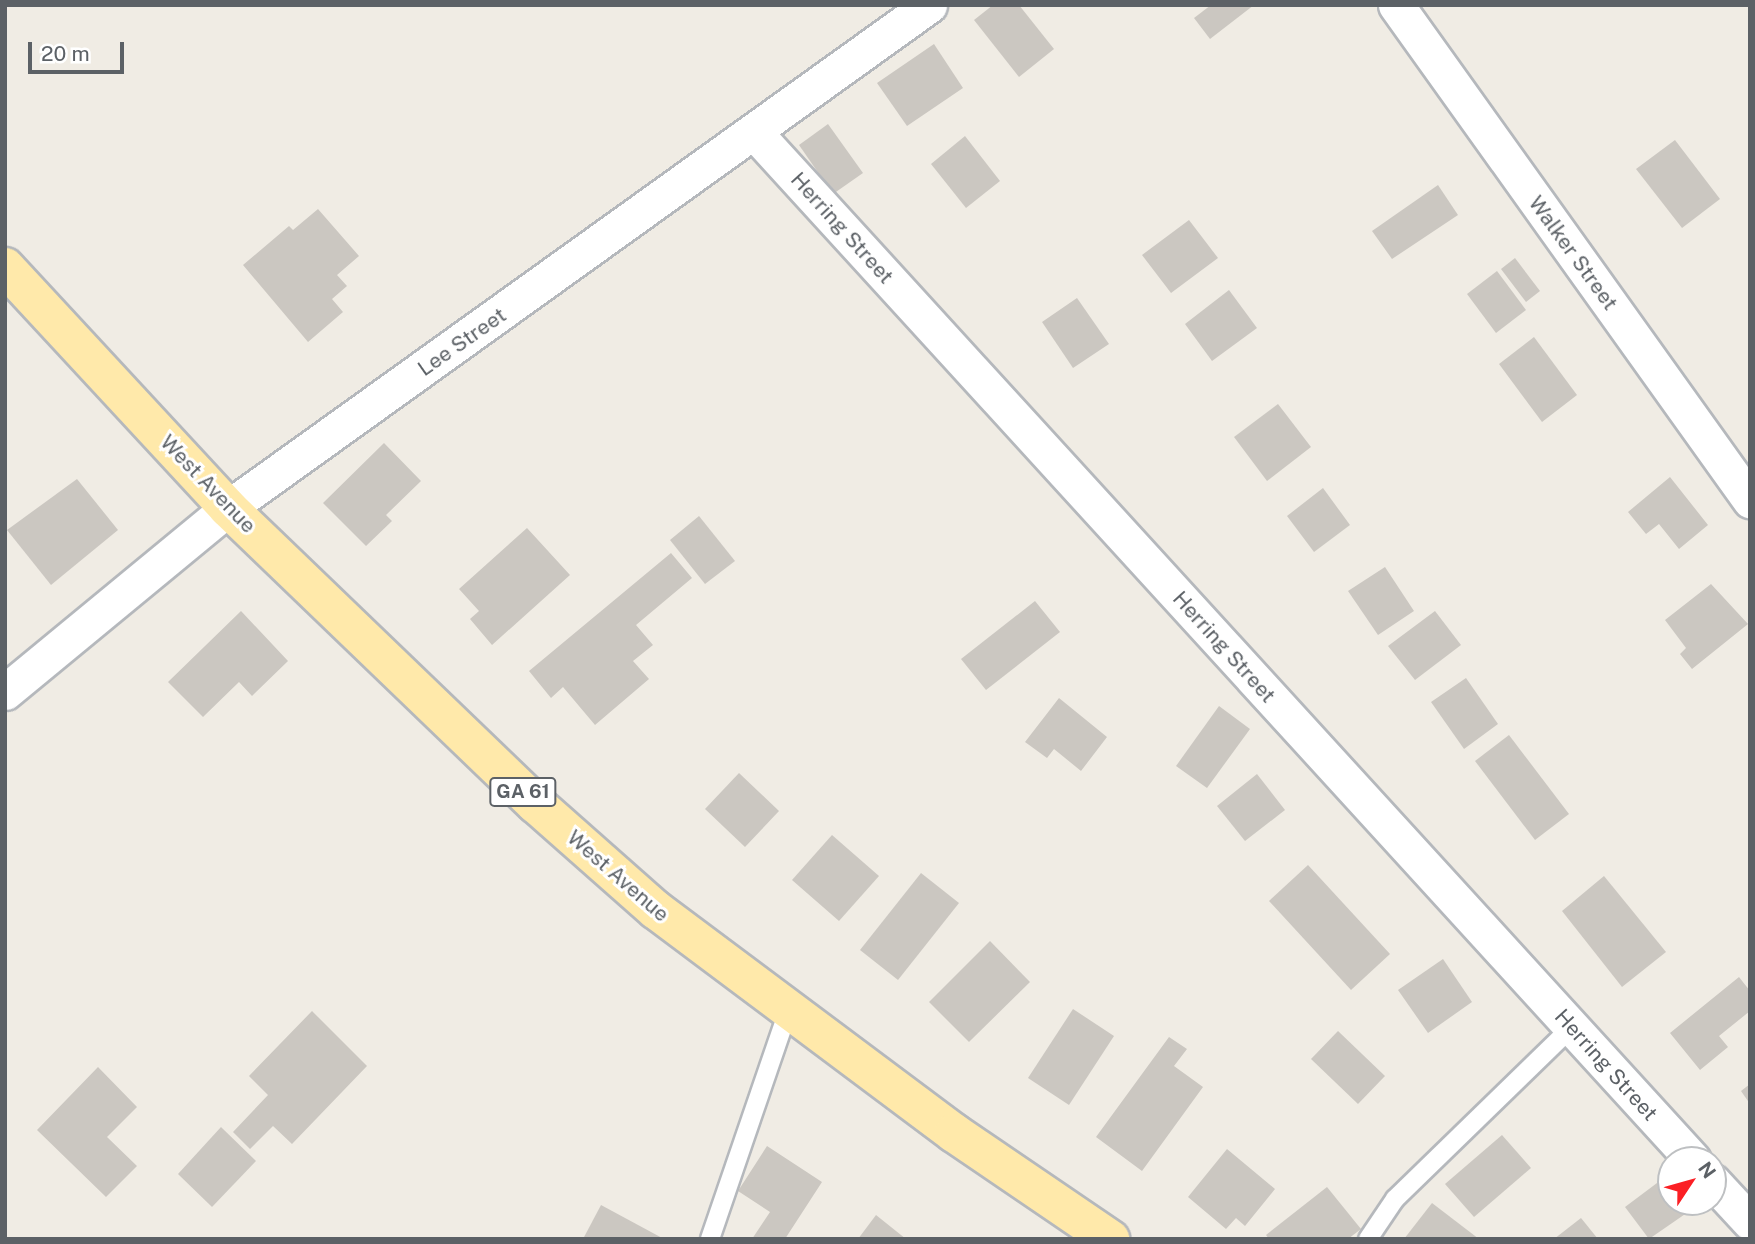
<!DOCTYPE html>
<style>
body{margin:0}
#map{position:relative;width:1755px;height:1244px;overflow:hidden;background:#f0ece4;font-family:"Public Sans",sans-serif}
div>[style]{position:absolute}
.building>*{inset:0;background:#cbc7c1}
.roads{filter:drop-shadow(2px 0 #b5b8bc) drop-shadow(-2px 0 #b5b8bc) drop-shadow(0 2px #b5b8bc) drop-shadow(0 -2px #b5b8bc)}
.service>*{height:18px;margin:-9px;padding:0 9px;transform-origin:9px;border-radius:9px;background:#fff}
.minor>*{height:35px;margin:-17.5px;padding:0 17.5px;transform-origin:17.5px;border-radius:17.5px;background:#fff}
.primary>*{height:38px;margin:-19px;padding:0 19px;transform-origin:19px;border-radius:19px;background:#ffe9aa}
span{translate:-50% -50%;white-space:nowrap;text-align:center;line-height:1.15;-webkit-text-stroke:6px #fff;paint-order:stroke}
.shield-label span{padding:2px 5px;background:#fff;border:2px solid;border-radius:5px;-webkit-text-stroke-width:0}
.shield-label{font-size:19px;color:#5c6166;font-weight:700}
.street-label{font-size:21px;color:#5c6166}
.frame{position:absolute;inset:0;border:7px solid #5c6166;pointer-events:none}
.north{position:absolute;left:1657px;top:1146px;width:70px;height:70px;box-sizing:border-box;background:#fff;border:2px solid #bec0c2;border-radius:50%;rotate:54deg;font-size:19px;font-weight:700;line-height:28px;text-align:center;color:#5c6166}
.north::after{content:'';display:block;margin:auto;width:24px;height:32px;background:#fb1f24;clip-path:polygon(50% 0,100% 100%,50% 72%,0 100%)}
.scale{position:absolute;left:28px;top:42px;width:96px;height:32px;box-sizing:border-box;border:4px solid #5c6166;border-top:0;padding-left:9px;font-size:21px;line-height:24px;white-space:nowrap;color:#5c6166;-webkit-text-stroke:5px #fff;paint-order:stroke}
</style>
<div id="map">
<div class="building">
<div style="clip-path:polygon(993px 5px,1019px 5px,1054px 49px,1019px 77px,974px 20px)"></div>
<div style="clip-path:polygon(1211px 5px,1254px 5px,1210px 39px,1194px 18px)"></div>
<div style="clip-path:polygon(934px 44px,963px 88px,907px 126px,877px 83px)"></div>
<div style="clip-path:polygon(828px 124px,863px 173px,833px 194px,799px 145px)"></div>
<div style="clip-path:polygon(965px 136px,1000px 181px,966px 208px,931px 164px)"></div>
<div style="clip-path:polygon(1675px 140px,1720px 199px,1682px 228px,1636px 169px)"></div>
<div style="clip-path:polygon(1438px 185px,1458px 215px,1392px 259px,1372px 231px)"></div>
<div style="clip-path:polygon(318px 209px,359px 256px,337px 275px,347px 286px,332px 299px,343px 312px,308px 342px,243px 265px,289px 226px,293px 230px)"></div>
<div style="clip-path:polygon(1189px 220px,1218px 258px,1171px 293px,1142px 255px)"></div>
<div style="clip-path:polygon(1515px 258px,1540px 291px,1526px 302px,1501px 269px)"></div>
<div style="clip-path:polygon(1497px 271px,1526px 310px,1496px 333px,1467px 294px)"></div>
<div style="clip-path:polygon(1229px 290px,1257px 328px,1212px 361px,1185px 324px)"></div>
<div style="clip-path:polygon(1077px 298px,1109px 344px,1073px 368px,1042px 322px)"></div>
<div style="clip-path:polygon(1534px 337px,1577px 395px,1542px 422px,1499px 364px)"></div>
<div style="clip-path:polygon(1278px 404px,1311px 447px,1267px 481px,1234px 437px)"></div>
<div style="clip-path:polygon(384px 443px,421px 481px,386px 515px,392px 521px,366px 546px,323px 503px)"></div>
<div style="clip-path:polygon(1670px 477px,1708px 525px,1679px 549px,1659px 524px,1646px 534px,1628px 512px)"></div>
<div style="clip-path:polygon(77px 479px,118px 530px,51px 585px,7px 530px)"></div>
<div style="clip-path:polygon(1323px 488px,1350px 525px,1314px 552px,1287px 516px)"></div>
<div style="clip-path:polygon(699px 516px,735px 561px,705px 584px,670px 540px)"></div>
<div style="clip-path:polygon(527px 528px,570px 575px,492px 645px,470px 619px,479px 611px,459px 589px)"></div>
<div style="clip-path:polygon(671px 553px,692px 578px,636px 625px,653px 645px,633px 661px,649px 679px,595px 725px,563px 687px,551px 698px,529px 671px)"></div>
<div style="clip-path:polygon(1385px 567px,1414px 611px,1378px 635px,1348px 591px)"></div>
<div style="clip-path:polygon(1711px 584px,1748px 624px,1692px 669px,1680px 654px,1686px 648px,1665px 620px)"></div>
<div style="clip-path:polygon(1035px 601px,1060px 632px,986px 690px,961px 659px)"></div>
<div style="clip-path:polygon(241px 611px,288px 661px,252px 696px,239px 682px,203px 717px,168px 682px)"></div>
<div style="clip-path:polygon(1435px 611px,1461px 645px,1415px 680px,1388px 646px)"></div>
<div style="clip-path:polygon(1466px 678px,1498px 724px,1464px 749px,1431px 702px)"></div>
<div style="clip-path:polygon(1059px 698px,1107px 737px,1081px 771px,1054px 749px,1047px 758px,1025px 742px)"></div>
<div style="clip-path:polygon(1219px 706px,1250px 729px,1207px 788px,1176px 766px)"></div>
<div style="clip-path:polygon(1509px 735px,1569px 814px,1535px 840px,1475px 761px)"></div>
<div style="clip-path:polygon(739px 773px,779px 811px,745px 847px,705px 809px)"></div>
<div style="clip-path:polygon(1257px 774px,1285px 810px,1245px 841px,1217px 806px)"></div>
<div style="clip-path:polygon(832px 835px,879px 876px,839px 921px,792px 880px)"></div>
<div style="clip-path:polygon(1308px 865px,1390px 954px,1351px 990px,1269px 901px)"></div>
<div style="clip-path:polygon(921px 873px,959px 903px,898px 980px,860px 950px)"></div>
<div style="clip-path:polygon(1604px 876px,1666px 952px,1622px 987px,1562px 911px)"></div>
<div style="clip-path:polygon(990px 941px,1030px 982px,969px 1042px,929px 1002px)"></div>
<div style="clip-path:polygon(1443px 959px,1472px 1002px,1428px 1033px,1398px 990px)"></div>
<div style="clip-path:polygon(1739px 977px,1750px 991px,1750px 1011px,1719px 1036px,1728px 1047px,1700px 1070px,1670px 1033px)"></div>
<div style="clip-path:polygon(1073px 1009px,1114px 1036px,1069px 1105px,1028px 1078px)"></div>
<div style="clip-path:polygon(312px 1011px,367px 1066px,292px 1144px,273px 1126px,250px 1149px,233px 1132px,268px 1095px,249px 1076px)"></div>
<div style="clip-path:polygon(1338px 1031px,1385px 1076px,1358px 1104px,1311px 1059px)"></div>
<div style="clip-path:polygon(1169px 1037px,1187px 1049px,1174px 1066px,1203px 1087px,1142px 1171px,1096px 1137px)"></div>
<div style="clip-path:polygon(98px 1067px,137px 1107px,107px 1137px,137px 1166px,106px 1197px,37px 1130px)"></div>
<div style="clip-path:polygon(1750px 1084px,1750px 1104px,1741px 1091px)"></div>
<div style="clip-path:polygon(221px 1127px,256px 1161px,212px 1207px,178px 1174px)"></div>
<div style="clip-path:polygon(1502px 1135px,1531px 1168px,1474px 1217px,1445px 1184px)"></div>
<div style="clip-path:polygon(767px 1146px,822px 1182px,785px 1239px,752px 1239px,770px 1212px,738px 1191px)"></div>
<div style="clip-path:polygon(1227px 1149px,1275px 1189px,1245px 1226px,1236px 1218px,1226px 1229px,1188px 1197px)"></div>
<div style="clip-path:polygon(1665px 1177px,1671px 1184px,1671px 1202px,1684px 1202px,1691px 1210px,1649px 1239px,1625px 1207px)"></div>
<div style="clip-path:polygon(1327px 1187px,1361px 1229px,1348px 1239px,1269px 1239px,1266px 1235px)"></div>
<div style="clip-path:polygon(1432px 1203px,1479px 1239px,1404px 1239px)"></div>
<div style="clip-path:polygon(601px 1205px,664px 1239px,583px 1239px)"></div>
<div style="clip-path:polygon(876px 1215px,906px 1239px,858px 1239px)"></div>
<div style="clip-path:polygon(1581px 1218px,1598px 1239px,1554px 1239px)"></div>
</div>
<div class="roads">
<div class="service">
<div style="left:710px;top:1239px;width:241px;rotate:-71.1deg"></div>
<div style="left:1368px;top:1239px;width:48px;rotate:-56deg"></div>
<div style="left:1395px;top:1199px;width:247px;rotate:-44.2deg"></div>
</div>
<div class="minor">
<div style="left:1396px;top:5px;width:609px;rotate:54.43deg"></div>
<div style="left:755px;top:133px;width:1391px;rotate:47.59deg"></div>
<div style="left:5px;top:692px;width:289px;rotate:-39.5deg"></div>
<div style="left:228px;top:508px;width:863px;rotate:-35.66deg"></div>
<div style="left:1713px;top:1182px;width:54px;rotate:47.2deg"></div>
</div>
<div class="primary">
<div style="left:5px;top:267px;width:328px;rotate:47.2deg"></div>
<div style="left:228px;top:508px;width:427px;rotate:43.9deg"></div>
<div style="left:536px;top:804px;width:160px;rotate:41.5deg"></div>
<div style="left:656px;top:910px;width:372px;rotate:36.8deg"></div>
<div style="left:954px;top:1133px;width:189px;rotate:34.2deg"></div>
</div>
</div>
<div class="shield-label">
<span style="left:523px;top:792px">GA 61</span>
</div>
<div class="street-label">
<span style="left:842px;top:228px;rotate:48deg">Herring Street</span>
<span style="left:1573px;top:253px;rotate:54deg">Walker Street</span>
<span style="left:462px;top:342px;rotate:-35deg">Lee Street</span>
<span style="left:208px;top:484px;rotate:46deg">West Avenue</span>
<span style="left:1224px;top:647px;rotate:48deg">Herring Street</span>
<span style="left:618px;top:876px;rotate:41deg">West Avenue</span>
<span style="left:1606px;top:1065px;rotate:48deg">Herring Street</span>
</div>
<div class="frame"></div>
<div class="north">N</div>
<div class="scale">20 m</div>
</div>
